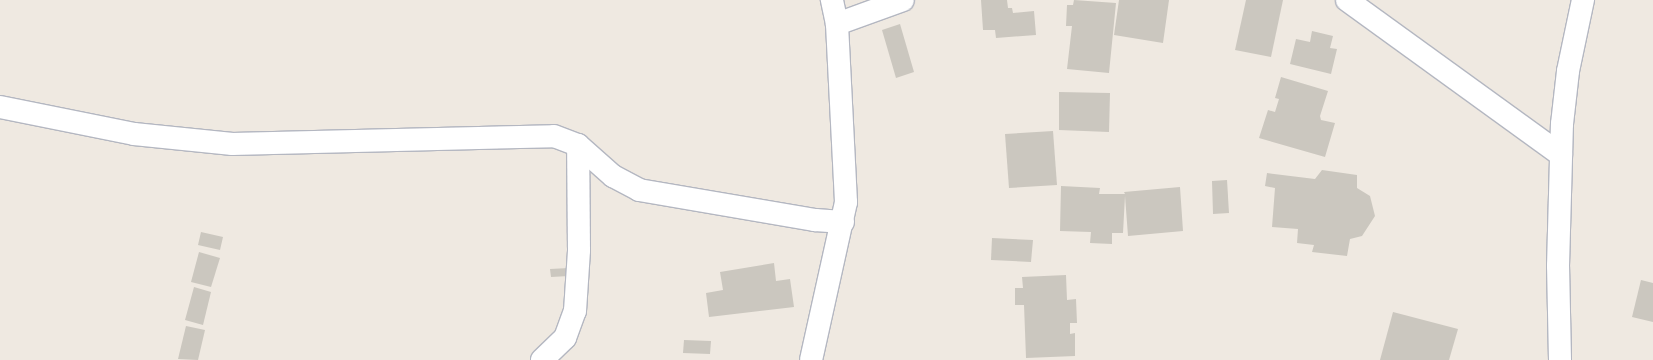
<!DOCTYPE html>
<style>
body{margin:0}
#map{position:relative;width:1653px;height:360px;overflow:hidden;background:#efe9e1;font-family:"Roboto Condensed",sans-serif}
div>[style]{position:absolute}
.building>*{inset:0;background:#cbc7bf}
.roads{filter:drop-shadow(1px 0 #b4b7c1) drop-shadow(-1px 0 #b4b7c1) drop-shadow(0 1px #b4b7c1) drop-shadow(0 -1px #b4b7c1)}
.minor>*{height:22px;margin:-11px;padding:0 11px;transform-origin:11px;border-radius:11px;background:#fff}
.tertiary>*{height:22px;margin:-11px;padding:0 11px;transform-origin:11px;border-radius:11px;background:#fff}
span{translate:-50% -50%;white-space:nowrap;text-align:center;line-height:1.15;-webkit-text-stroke:4px #fff;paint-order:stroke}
</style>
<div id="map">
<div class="building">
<div style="clip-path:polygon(981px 0,1007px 0,1008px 8px,1012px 8px,1013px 13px,1034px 11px,1036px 35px,996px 38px,995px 30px,983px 30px)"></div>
<div style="clip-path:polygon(1074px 0,1116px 3px,1109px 73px,1067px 69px,1072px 26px,1066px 26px,1067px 5px,1073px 5px)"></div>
<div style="clip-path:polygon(1119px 0,1169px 0,1163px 43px,1114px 35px)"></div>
<div style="clip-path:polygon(1246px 0,1283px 0,1271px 57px,1235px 50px)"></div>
<div style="clip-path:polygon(900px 24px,914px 72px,896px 78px,882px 30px)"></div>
<div style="clip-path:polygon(1312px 31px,1333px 36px,1330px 48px,1337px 49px,1331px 74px,1290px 64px,1296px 39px,1310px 42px)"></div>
<div style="clip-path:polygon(1281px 77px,1328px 91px,1320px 116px,1321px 120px,1335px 123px,1325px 157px,1259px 138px,1268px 110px,1275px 112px,1279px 99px,1275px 98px)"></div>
<div style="clip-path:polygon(1059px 92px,1110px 93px,1109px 132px,1059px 130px)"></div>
<div style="clip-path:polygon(1053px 131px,1057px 185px,1009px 188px,1005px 134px)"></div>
<div style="clip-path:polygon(1322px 170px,1357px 175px,1357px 188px,1370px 196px,1375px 216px,1362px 236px,1350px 239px,1347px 256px,1312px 252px,1314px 245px,1297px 243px,1298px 229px,1272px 227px,1275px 188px,1265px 186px,1267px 173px,1315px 179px)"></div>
<div style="clip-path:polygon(1227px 180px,1229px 213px,1213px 214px,1212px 181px)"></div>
<div style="clip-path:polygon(1061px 186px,1100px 188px,1099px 194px,1125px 194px,1124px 192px,1180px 187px,1183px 231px,1128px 236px,1125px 196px,1123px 233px,1112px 233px,1112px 244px,1090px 243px,1091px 232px,1060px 231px)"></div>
<div style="clip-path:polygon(201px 232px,223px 237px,220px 250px,198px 245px)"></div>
<div style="clip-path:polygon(992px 238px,1033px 240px,1031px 262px,991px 260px)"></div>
<div style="clip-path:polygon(199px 252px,220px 258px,211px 287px,191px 282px)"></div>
<div style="clip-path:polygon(774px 263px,776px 281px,790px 279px,794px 307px,709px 317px,706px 293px,723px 290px,720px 272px)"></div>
<div style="clip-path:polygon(569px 268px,569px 276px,551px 277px,550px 269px)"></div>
<div style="clip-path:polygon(1066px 275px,1067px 300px,1076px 299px,1077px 323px,1070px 323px,1070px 334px,1075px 333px,1075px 356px,1026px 358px,1024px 305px,1015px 305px,1015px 288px,1023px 288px,1022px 277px)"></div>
<div style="clip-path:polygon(1641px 280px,1653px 283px,1653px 322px,1632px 317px)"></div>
<div style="clip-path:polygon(194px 287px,211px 292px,203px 325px,185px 320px)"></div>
<div style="clip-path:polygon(1393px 312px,1458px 329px,1449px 360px,1380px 360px)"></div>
<div style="clip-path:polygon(186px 326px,205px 330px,198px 360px,178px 359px)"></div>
<div style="clip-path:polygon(684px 340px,711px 341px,710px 354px,683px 353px)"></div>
</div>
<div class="roads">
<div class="minor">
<div style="left:1347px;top:0;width:264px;rotate:35.9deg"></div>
<div style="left:837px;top:24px;width:70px;rotate:-20deg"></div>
<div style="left:0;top:107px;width:137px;rotate:11.4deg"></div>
<div style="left:134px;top:134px;width:99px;rotate:5.8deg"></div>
<div style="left:232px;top:144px;width:322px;rotate:-1.4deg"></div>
<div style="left:554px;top:136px;width:26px;rotate:21deg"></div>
<div style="left:578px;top:145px;width:47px;rotate:41.5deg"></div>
<div style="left:613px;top:176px;width:30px;rotate:28deg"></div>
<div style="left:639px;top:190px;width:179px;rotate:9.7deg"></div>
<div style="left:815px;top:220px;width:28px;rotate:4deg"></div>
<div style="left:542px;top:360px;width:32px;rotate:-44deg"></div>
<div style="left:565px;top:338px;width:29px;rotate:-70deg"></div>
<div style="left:575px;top:311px;width:61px;rotate:-86.2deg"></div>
<div style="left:579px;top:250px;width:105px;rotate:-90.5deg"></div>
<div style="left:811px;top:360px;width:162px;rotate:-77.5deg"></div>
<div style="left:846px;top:202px;width:178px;rotate:-92.9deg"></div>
<div style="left:837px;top:24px;width:25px;rotate:-102deg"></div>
</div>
<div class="tertiary">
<div style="left:1560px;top:360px;width:94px;rotate:-91.2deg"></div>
<div style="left:1558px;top:266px;width:142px;rotate:-88.4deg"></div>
<div style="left:1562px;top:124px;width:53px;rotate:-83.5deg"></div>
<div style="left:1568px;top:71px;width:73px;rotate:-78.1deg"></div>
</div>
</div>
</div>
